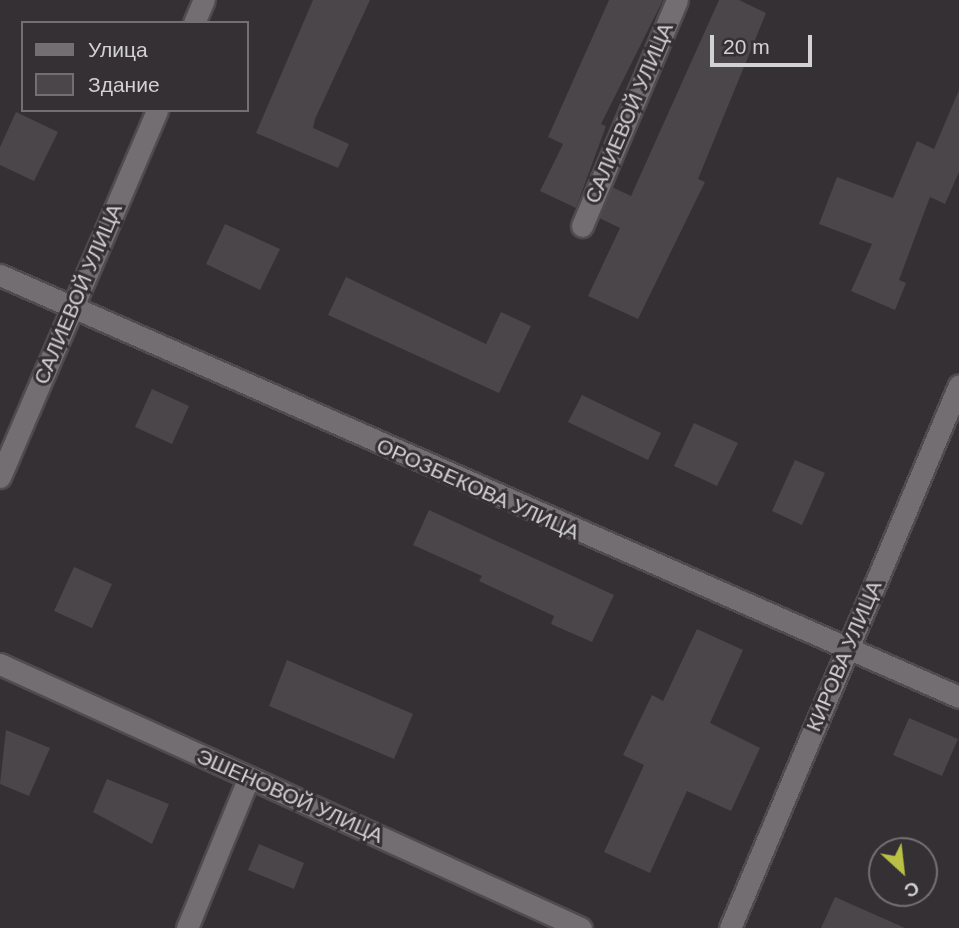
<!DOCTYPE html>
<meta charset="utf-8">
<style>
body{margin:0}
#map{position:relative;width:959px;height:928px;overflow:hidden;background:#343034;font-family:Arial,sans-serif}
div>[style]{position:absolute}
.building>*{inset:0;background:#4a464a}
.roads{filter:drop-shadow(2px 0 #4e4c4f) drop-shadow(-2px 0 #4e4c4f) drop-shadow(0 2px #4e4c4f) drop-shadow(0 -2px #4e4c4f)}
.minor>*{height:21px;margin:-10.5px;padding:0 10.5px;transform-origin:10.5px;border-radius:10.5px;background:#726e72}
span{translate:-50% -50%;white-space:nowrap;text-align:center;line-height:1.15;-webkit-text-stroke:6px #343034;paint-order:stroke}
.street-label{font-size:21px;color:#d2d1d3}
.legend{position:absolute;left:21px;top:21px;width:228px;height:91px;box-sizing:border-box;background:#343034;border:2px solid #737074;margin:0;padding:9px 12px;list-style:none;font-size:21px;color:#d2d1d3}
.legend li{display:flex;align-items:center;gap:14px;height:35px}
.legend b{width:35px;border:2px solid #737074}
.north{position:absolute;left:868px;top:837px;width:70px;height:70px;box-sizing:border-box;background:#343034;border:2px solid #737074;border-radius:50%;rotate:153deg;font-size:19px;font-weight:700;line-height:28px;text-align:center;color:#d2d1d3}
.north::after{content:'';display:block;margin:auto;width:24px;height:32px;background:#bac045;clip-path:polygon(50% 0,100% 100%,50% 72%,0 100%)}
.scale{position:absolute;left:710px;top:35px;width:102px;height:32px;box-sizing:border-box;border:4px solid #d2d1d3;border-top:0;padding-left:9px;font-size:21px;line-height:24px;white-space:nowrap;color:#d2d1d3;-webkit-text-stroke:5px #343034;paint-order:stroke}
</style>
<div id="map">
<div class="building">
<div style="clip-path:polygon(313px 0,370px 0,315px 119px,313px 128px,349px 144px,338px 168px,256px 133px)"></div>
<div style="clip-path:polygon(609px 0,663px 0,601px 124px,606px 126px,576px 208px,540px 191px,563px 144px,548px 137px)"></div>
<div style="clip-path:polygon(719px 0,739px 0,766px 13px,698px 179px,705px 182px,638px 319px,588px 296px,620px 228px,599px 218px,612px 187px,631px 196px)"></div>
<div style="clip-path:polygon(959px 90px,959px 172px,945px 204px,930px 197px,899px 280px,906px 283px,895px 310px,851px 291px,872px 244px,819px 224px,837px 177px,893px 198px,917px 141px,934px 149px)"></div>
<div style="clip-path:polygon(16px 112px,58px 132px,34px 181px,0 165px,0 147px)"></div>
<div style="clip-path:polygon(225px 224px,280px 249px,260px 290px,206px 264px)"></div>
<div style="clip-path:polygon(346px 277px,486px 344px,501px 312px,531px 326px,499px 393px,328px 315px)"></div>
<div style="clip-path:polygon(152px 389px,189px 406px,172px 444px,135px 427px)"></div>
<div style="clip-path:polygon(582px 395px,661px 433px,648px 460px,568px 422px)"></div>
<div style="clip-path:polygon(694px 423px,738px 443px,717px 486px,674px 466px)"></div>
<div style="clip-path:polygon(795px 460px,825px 473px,802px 525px,772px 511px)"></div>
<div style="clip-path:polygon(429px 510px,614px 595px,592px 642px,551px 624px,554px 616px,479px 581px,482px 576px,413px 545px)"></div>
<div style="clip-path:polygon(74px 567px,112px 584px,92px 628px,54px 611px)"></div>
<div style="clip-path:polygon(697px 629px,743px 650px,710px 723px,760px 748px,731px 811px,687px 791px,650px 873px,604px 852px,644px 765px,623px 755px,652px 695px,663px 701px)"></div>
<div style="clip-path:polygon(287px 660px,413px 714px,394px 759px,269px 706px)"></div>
<div style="clip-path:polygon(909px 718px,958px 739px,942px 776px,893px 755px)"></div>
<div style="clip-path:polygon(6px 730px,50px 748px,29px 796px,0 784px)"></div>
<div style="clip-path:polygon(107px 779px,169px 804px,152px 844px,93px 812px)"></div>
<div style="clip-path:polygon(259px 844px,304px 863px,294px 889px,248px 870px)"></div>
<div style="clip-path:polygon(835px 897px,905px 928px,821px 928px)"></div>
</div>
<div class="roads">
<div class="minor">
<div style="left:194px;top:23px;width:25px;rotate:-67deg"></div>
<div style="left:582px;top:226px;width:245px;rotate:-67.2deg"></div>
<div style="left:0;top:275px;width:1048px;rotate:23.75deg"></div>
<div style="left:0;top:477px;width:399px;rotate:-66.8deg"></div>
<div style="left:0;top:664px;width:638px;rotate:24.44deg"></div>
<div style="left:187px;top:928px;width:163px;rotate:-67.7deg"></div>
<div style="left:730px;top:928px;width:589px;rotate:-67.13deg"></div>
</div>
</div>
<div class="street-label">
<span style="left:629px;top:113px;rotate:-67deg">САЛИЕВОЙ УЛИЦА</span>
<span style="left:78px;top:294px;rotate:-67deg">САЛИЕВОЙ УЛИЦА</span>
<span style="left:478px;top:489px;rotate:24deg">ОРОЗБЕКОВА УЛИЦА</span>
<span style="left:844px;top:656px;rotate:-67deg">КИРОВА УЛИЦА</span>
<span style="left:290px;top:796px;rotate:24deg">ЭШЕНОВОЙ УЛИЦА</span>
</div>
<ul class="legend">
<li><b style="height:9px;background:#726e72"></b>Улица</li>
<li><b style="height:19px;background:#4a464a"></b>Здание</li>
</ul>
<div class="north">С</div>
<div class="scale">20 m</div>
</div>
